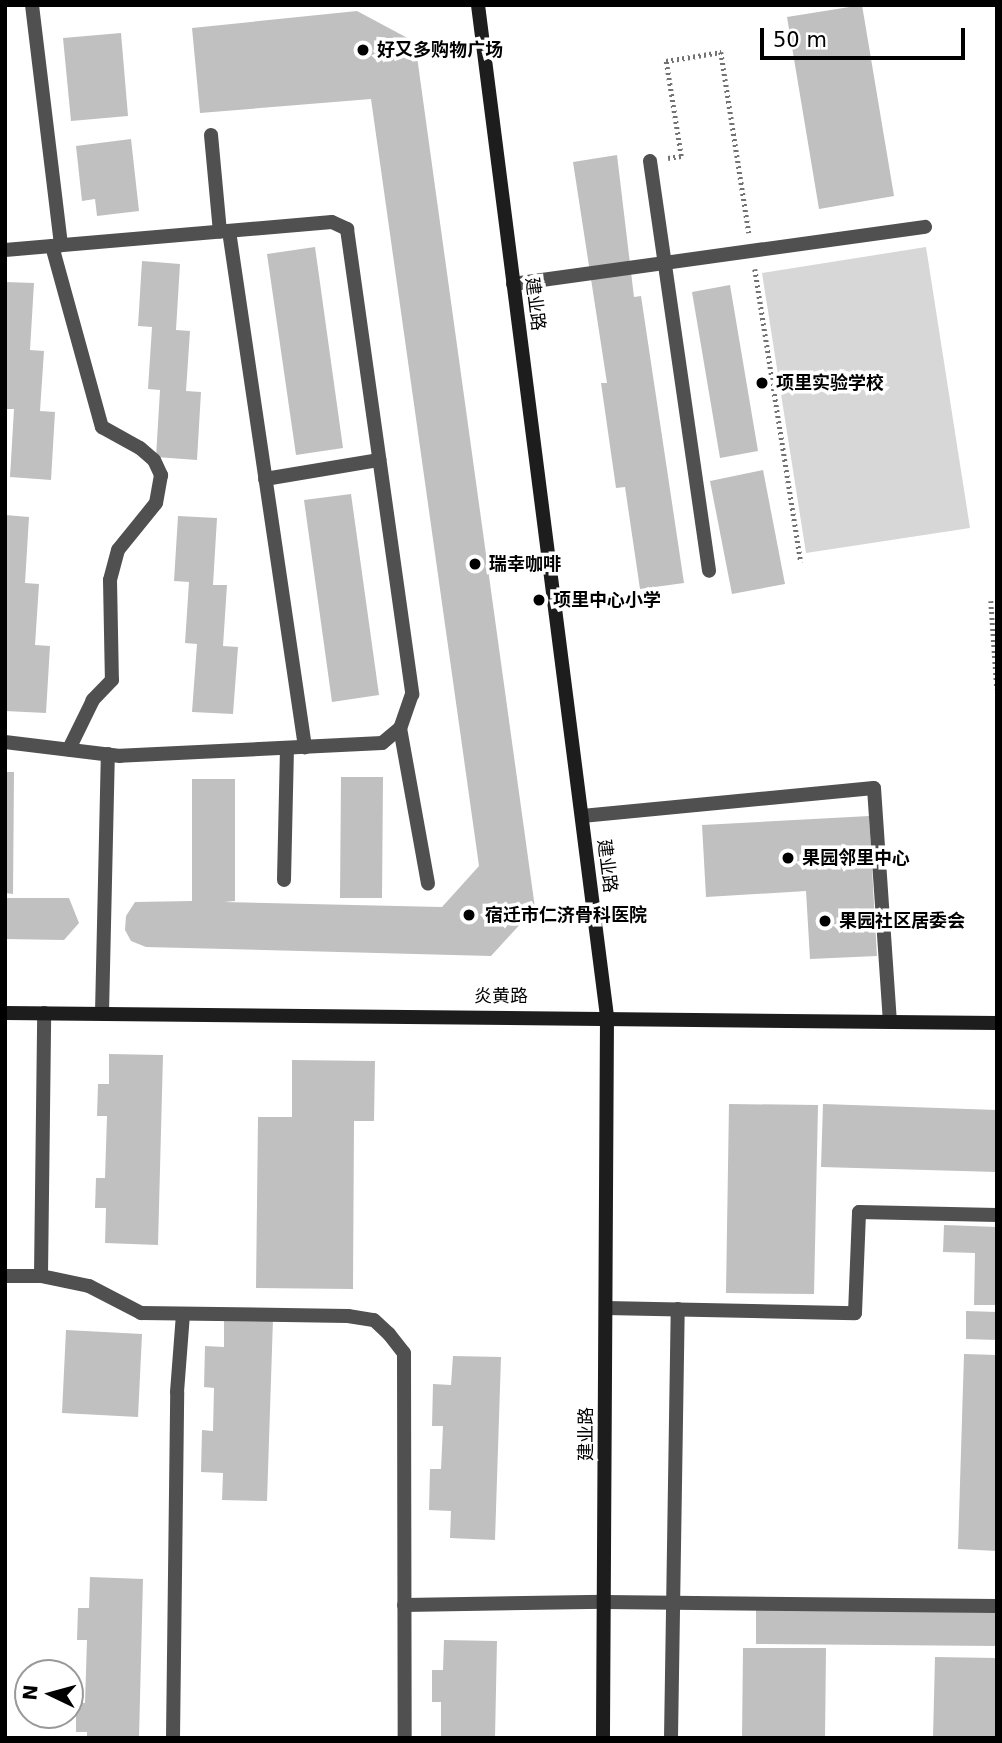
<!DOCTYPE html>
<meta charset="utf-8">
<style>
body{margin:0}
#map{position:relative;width:1002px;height:1743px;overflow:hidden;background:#fff;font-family:"DejaVu Sans","Noto Sans SC",sans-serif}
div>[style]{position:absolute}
.green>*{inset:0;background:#d7d7d7}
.building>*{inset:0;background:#c0c0c0}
.path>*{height:4.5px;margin-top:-2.25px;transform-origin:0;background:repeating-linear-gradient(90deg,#727272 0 2px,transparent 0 5.5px)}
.lane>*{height:14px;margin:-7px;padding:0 7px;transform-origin:7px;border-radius:7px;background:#505050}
.street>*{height:14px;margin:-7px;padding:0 7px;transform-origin:7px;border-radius:7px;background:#505050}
.secondary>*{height:14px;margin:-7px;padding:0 7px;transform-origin:7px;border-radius:7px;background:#1d1d1d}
.dots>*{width:19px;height:19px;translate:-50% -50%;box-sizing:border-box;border:4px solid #fff;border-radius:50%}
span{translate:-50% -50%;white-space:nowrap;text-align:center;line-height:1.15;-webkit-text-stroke:7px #fff;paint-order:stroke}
.poi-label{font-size:18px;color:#000;font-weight:700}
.left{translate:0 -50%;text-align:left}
.street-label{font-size:18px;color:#000}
.frame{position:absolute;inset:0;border:7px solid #000;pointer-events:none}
.north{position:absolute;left:14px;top:1659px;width:70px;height:70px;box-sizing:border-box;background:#fff;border:2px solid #999;border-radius:50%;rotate:275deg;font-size:19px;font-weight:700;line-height:28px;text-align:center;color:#000}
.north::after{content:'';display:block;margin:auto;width:24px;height:32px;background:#000;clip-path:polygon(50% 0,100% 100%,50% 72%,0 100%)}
.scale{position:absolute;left:760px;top:28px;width:205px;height:32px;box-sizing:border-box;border:4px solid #000;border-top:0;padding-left:9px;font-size:21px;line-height:24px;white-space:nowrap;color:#000;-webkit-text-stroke:5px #fff;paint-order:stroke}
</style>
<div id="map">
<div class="green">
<div style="clip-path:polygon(926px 247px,970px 528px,806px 553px,762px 273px)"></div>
</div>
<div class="building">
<div style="clip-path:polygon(862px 5px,894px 196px,819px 209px,787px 17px)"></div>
<div style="clip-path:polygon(357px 11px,415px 42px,535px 908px,491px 956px,146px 947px,131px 941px,125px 930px,126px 916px,135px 902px,192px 901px,192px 779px,235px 779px,235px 901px,224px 902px,442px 907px,479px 866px,371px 99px,200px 113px,192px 28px)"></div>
<div style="clip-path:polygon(121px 33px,128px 116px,71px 121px,63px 38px)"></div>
<div style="clip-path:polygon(131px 139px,139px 211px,97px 216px,95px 199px,82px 201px,76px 146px)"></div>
<div style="clip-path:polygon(617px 155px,634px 297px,641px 296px,684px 583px,640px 589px,625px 487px,616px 488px,601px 383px,607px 383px,573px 162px)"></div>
<div style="clip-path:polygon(315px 247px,343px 448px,296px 455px,267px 254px)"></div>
<div style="clip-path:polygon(142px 261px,180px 264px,176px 330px,190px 331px,186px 391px,201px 392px,197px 460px,156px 457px,160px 390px,148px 389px,152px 327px,138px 326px)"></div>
<div style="clip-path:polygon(5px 282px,34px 283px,30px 350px,44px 351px,40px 411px,55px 412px,51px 480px,10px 477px,14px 409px,5px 409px)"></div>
<div style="clip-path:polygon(730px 285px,758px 451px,720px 458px,692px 292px)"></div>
<div style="clip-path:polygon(763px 470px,785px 584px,732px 594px,710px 481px)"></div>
<div style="clip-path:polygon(351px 494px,379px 695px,332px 702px,304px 500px)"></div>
<div style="clip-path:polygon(5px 515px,29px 517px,25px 583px,39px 584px,35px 645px,50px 646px,46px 713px,5px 711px)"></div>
<div style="clip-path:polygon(178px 516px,217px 518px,213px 585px,227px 585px,223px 646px,238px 647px,233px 714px,192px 712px,197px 644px,185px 643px,189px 582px,174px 581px)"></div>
<div style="clip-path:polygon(5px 772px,14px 772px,13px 894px,5px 893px)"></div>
<div style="clip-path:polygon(341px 777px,383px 777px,382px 898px,340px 898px)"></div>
<div style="clip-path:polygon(869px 816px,877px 956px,810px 959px,806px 891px,706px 897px,702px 825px)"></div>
<div style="clip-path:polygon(5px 898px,69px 898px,79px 923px,64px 940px,5px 939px)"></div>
<div style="clip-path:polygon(109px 1054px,163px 1055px,158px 1245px,105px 1243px,106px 1208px,95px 1208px,96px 1178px,105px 1178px,107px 1116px,97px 1116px,98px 1084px,109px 1084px)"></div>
<div style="clip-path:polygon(292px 1060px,375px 1061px,374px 1121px,354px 1121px,353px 1289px,256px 1288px,258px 1117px,292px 1117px)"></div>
<div style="clip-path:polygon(729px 1104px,818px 1105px,814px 1294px,726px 1293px)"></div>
<div style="clip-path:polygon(823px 1104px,997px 1110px,997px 1172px,821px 1167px)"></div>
<div style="clip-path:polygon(944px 1225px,997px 1227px,997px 1305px,974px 1305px,975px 1253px,943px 1252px)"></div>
<div style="clip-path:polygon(966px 1311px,997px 1312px,997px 1340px,966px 1339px)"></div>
<div style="clip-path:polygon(224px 1318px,273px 1319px,267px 1501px,222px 1500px,223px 1473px,201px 1472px,202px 1430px,213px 1431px,214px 1388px,204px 1387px,205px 1346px,224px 1347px)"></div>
<div style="clip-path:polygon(66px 1330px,142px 1334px,138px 1417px,62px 1413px)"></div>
<div style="clip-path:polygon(964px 1354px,997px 1355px,997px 1551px,958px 1549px)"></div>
<div style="clip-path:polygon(453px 1356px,501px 1357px,495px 1540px,450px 1538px,451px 1511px,429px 1510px,430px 1469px,441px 1469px,443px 1426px,432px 1426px,433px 1384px,451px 1385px)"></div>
<div style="clip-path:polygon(90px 1577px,143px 1579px,139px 1738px,87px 1738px,87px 1732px,76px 1732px,76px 1702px,85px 1703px,87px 1640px,77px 1640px,78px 1608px,89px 1608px)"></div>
<div style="clip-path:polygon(756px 1606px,997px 1609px,997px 1646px,756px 1644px)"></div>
<div style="clip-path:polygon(444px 1640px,497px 1641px,495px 1738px,441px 1738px,441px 1702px,432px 1702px,432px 1670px,443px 1670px)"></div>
<div style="clip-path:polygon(743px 1648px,826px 1648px,825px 1738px,742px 1738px)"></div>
<div style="clip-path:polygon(935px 1657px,997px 1658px,997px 1738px,933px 1738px)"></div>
</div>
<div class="path">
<div style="left:668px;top:158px;width:13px;rotate:-9deg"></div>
<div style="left:681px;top:156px;width:96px;rotate:-99deg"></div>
<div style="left:666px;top:61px;width:56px;rotate:-9.3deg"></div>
<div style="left:721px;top:52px;width:183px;rotate:81.2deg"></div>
<div style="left:755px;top:269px;width:297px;rotate:81.1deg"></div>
<div style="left:991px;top:601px;width:88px;rotate:86.1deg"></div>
</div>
<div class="lane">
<div style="left:32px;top:5px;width:242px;rotate:83.1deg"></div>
<div style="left:211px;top:135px;width:97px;rotate:84.7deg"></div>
<div style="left:650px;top:161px;width:414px;rotate:81.8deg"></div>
<div style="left:229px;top:231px;width:522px;rotate:81.62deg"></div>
<div style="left:52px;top:246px;width:188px;rotate:74.6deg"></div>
<div style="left:102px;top:427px;width:43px;rotate:28.9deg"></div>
<div style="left:140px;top:448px;width:18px;rotate:41deg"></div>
<div style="left:154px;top:460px;width:17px;rotate:65deg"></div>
<div style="left:161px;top:475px;width:28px;rotate:100deg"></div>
<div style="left:156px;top:503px;width:60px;rotate:129deg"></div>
<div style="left:118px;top:550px;width:31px;rotate:105deg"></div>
<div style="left:110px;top:580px;width:100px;rotate:88.9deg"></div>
<div style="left:112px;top:680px;width:28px;rotate:134deg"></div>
<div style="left:93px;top:700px;width:55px;rotate:116.1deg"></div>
<div style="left:5px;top:250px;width:328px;rotate:-4.9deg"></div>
<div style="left:332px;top:222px;width:17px;rotate:25deg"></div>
<div style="left:347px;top:229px;width:470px;rotate:82deg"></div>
<div style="left:412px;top:694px;width:36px;rotate:109deg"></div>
<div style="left:400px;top:728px;width:23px;rotate:140deg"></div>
<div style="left:382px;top:743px;width:262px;rotate:177.2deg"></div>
<div style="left:120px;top:756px;width:116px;rotate:-173.1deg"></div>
<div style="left:513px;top:284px;width:416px;rotate:-7.9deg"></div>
<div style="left:265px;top:479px;width:116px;rotate:-9.5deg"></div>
<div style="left:400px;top:728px;width:158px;rotate:79.8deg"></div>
<div style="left:582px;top:816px;width:293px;rotate:-5.5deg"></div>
<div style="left:874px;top:788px;width:234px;rotate:86.1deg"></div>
<div style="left:284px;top:880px;width:132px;rotate:-88.7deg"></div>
<div style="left:102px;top:1013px;width:259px;rotate:-88.7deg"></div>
<div style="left:5px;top:1276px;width:36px"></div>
<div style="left:41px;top:1276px;width:49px;rotate:11.8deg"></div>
<div style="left:89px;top:1286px;width:59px;rotate:27.4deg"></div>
<div style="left:141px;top:1313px;width:207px;rotate:0.8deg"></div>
<div style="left:348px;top:1316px;width:26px;rotate:9deg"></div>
<div style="left:374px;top:1320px;width:21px;rotate:43deg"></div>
<div style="left:389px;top:1334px;width:24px;rotate:52deg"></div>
<div style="left:404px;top:1353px;width:385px;rotate:89.9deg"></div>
<div style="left:41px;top:1276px;width:263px;rotate:-89.3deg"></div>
<div style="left:606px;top:1308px;width:249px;rotate:1.2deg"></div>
<div style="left:855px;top:1313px;width:101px;rotate:-87.7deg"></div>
<div style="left:859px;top:1212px;width:138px;rotate:1.2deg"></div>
<div style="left:404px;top:1605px;width:201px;rotate:-0.9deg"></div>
<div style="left:173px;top:1738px;width:346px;rotate:-89.3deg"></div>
<div style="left:177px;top:1392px;width:78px;rotate:-85.6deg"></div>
<div style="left:671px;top:1738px;width:429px;rotate:-89.1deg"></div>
</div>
<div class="street">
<div style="left:605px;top:1602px;width:392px;rotate:0.6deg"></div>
</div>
<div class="secondary">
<div style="left:478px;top:5px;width:1019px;rotate:82.73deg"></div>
<div style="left:607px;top:1016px;width:722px;rotate:90.32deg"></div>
<div style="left:5px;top:1013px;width:992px;rotate:0.58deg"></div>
</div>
<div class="dots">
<div style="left:363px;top:50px;background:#000"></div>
<div style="left:762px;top:383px;background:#000"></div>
<div style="left:475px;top:564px;background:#000"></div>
<div style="left:539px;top:600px;background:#000"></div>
<div style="left:788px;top:858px;background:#000"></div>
<div style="left:469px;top:915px;background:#000"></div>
<div style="left:825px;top:921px;background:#000"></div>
</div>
<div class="poi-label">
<span class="left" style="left:377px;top:50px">好又多购物广场</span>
<span class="left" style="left:776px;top:383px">项里实验学校</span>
<span class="left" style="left:489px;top:564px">瑞幸咖啡</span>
<span class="left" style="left:553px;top:600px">项里中心小学</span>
<span class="left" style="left:802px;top:858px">果园邻里中心</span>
<span class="left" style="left:485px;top:915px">宿迁市仁济骨科医院</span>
<span class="left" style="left:839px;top:921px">果园社区居委会</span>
</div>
<div class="street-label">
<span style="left:535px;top:304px;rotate:83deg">建业路</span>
<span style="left:607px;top:866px;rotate:83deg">建业路</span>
<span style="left:501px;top:996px">炎黄路</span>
<span style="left:586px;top:1434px;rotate:-90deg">建业路</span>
</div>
<div class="frame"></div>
<div class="north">N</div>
<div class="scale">50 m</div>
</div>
